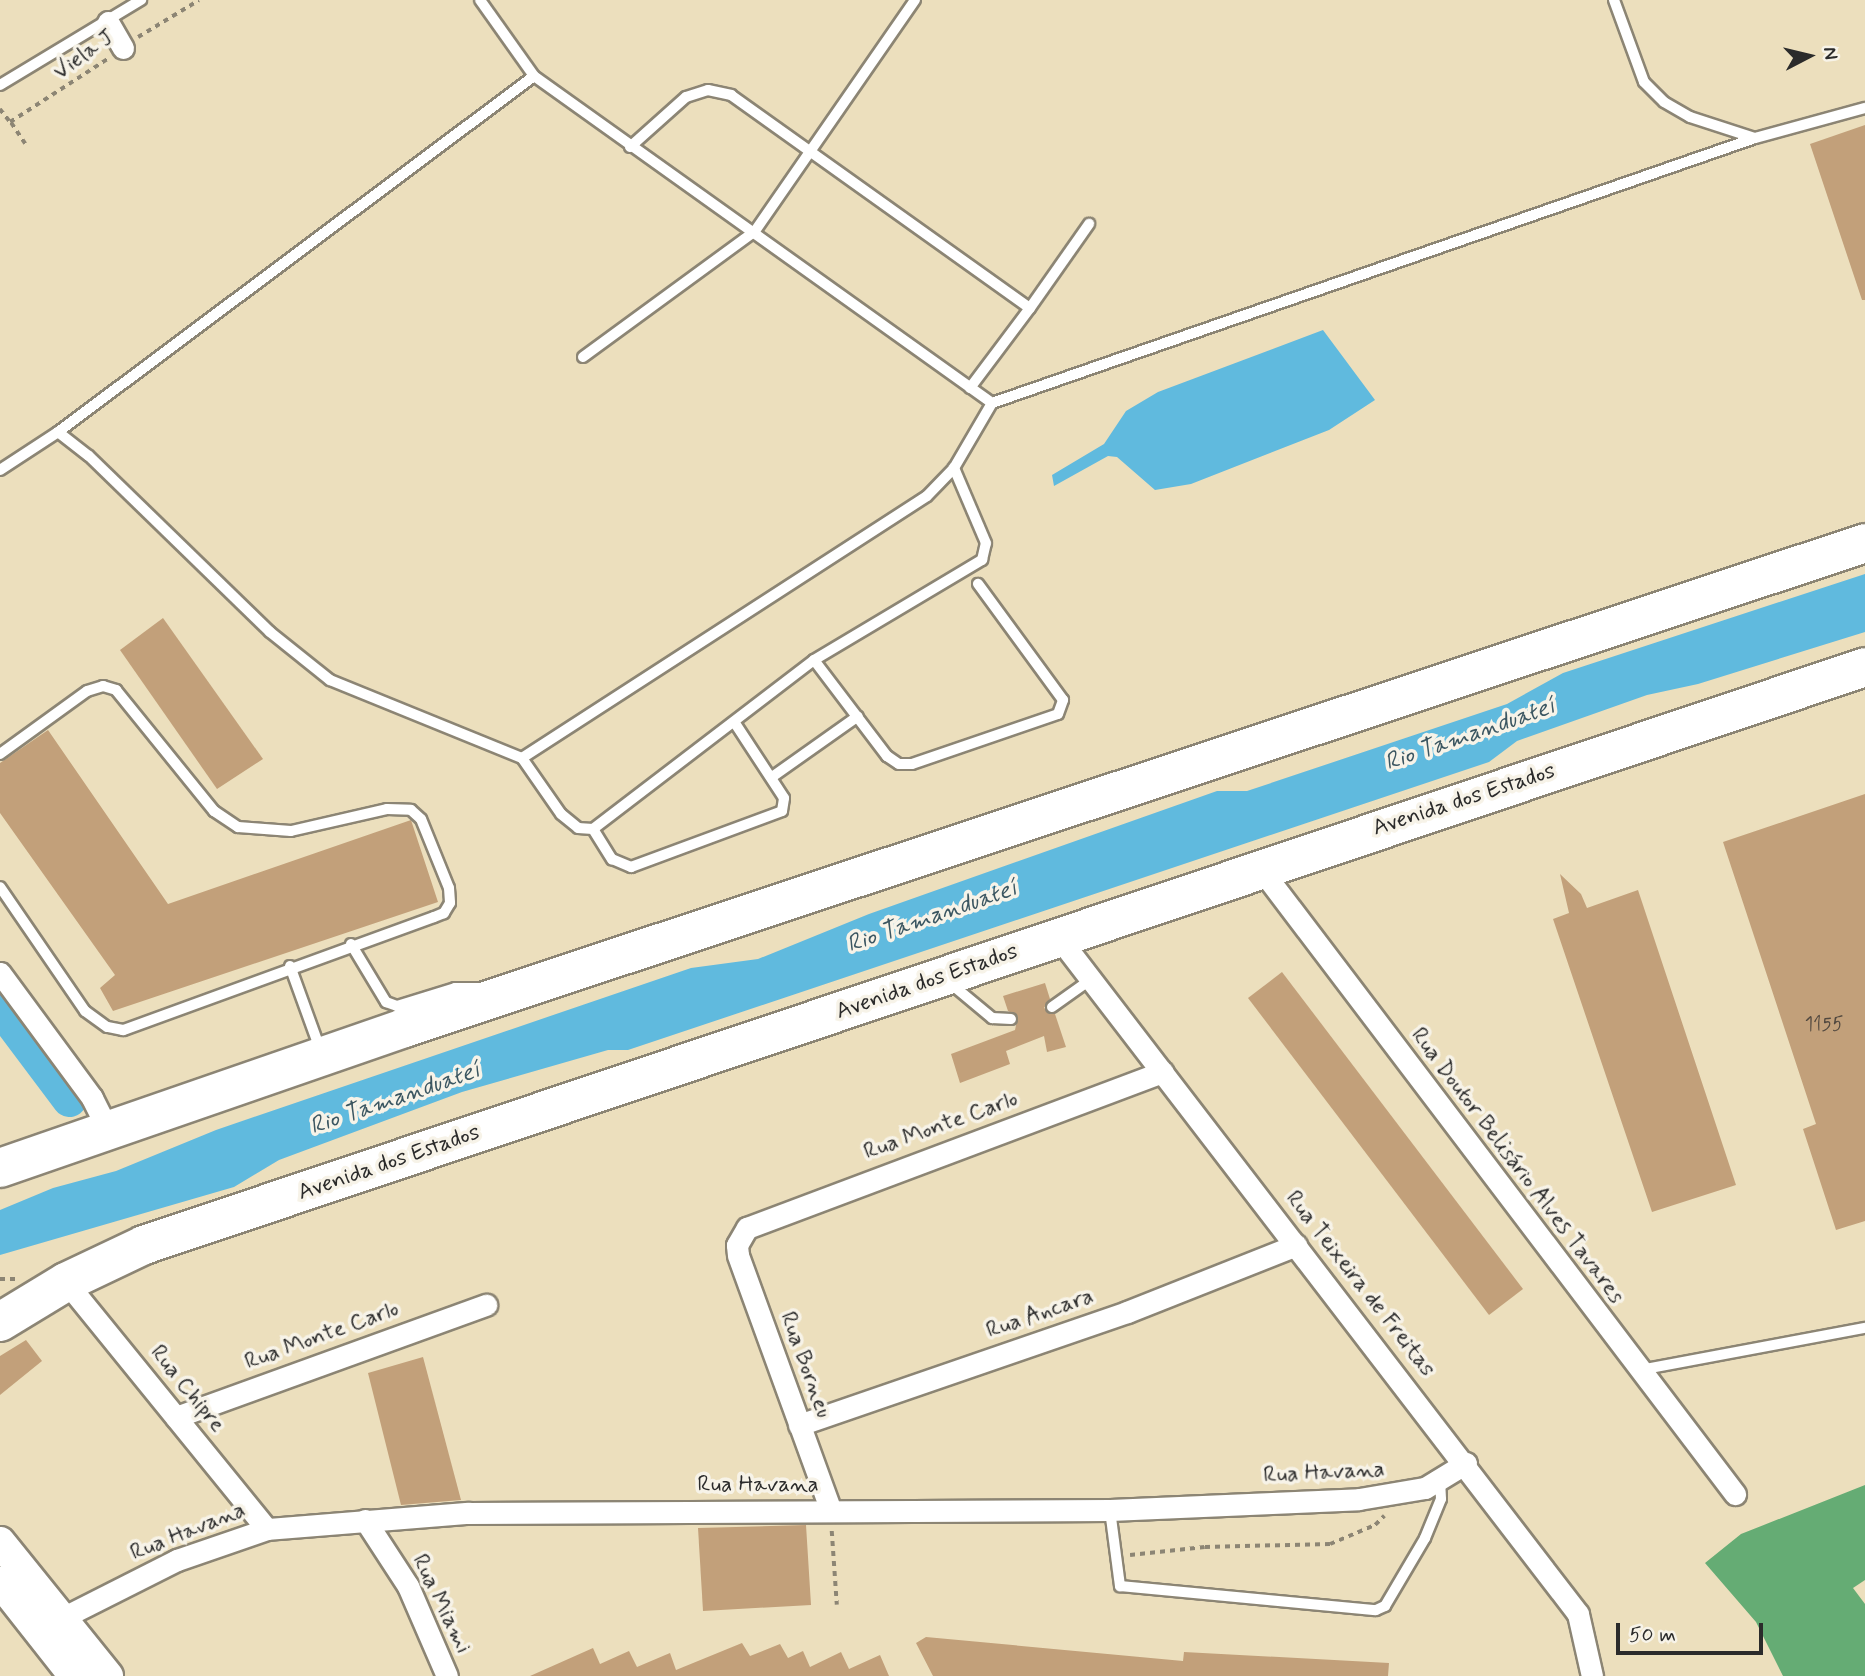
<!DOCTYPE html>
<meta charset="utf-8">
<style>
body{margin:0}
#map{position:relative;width:1865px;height:1676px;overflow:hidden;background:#ecdfbd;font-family:Mynerve,sans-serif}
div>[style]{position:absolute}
.forest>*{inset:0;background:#65ac74}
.water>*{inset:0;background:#60bade}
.river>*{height:35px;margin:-17.5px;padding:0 17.5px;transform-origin:17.5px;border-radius:17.5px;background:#60bade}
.building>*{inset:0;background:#c2a07a}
.path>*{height:3.5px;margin-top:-1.75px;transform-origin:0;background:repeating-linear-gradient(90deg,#8c8574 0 5px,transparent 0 10px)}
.roads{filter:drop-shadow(2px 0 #8c8574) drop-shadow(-2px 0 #8c8574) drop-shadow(0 2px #8c8574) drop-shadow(0 -2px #8c8574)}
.lane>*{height:10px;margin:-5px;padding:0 5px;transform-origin:5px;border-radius:5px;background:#fff}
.street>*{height:21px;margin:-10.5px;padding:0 10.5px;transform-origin:10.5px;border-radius:10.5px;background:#fff}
.secondary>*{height:30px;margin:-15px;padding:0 15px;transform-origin:15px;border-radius:15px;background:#fff}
.highway>*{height:38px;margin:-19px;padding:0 19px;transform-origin:19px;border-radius:19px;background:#fff}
span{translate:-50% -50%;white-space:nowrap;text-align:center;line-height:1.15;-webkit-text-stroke:7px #f7f3e8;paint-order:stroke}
.number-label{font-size:19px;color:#51483f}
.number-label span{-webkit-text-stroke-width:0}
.street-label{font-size:23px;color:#2b2b2b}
.water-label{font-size:24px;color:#3b5661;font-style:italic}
.north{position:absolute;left:1774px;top:21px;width:70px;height:70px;-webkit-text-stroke:5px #f7f3e8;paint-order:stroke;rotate:83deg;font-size:19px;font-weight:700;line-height:28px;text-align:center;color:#2b2b2b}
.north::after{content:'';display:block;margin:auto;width:24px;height:32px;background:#2b2b2b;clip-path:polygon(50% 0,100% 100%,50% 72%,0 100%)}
.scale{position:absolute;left:1616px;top:1623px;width:147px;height:32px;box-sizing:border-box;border:4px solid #2b2b2b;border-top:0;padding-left:9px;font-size:21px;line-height:24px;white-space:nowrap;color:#2b2b2b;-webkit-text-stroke:5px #f7f3e8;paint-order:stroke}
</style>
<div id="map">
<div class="forest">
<div style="clip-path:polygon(1865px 1485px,1865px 1580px,1853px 1588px,1865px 1604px,1865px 1676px,1783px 1676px,1756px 1622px,1705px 1563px,1741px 1534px)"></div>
</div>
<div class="water">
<div style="clip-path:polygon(1323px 330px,1375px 400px,1329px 430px,1191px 484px,1155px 490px,1117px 457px,1108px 456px,1054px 486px,1052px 475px,1104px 444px,1126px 411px,1158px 392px)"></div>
<div style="clip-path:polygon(1865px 574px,1865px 632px,1698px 684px,1647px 695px,1517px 741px,1489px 762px,628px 1050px,608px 1050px,462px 1092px,279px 1160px,234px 1187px,0 1255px,0 1210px,53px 1188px,116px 1171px,216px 1130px,691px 968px,758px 959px,869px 914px,1217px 791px,1247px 791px,1507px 704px,1563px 673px)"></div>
</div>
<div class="river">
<div style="left:0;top:1007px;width:115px;rotate:53.1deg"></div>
</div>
<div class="building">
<div style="clip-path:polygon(1865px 125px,1865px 300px,1862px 300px,1810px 144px)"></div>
<div style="clip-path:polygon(163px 618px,263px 759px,217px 789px,120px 650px)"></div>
<div style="clip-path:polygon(48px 730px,168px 904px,411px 820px,438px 902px,113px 1011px,100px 988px,115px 975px,0 813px,0 763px)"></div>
<div style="clip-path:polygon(1865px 794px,1865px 1221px,1836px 1230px,1803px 1129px,1816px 1124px,1723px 842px)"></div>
<div style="clip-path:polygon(1560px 874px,1581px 894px,1587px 908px,1638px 890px,1736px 1185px,1652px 1212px,1553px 919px,1569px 913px)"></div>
<div style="clip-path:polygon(1282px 972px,1523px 1289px,1489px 1315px,1248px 998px)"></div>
<div style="clip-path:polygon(1045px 983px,1050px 999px,1044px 1008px,1055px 1014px,1066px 1047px,1047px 1052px,1044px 1036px,1006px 1051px,1010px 1064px,960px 1083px,951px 1054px,1015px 1030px,1018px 1016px,1008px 1011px,1003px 996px)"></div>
<div style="clip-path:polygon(26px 1340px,42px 1361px,0 1395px,0 1356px)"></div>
<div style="clip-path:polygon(423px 1357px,461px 1500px,401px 1505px,368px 1373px)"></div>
<div style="clip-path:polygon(806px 1525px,811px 1605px,703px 1611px,698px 1528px)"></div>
<div style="clip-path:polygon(926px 1637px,1183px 1661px,1184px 1652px,1389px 1663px,1388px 1676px,933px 1676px,916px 1643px)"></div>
<div style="clip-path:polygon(742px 1643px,750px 1656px,780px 1644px,788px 1658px,803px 1651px,810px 1667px,841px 1652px,849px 1669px,880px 1655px,889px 1676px,530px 1676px,593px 1648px,600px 1664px,629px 1651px,637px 1667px,670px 1653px,676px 1670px)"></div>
</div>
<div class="path">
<div style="left:138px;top:37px;width:71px;rotate:-31.2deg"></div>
<div style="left:0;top:109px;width:16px;rotate:52deg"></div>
<div style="left:25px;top:144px;width:27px;rotate:-124deg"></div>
<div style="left:10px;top:122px;width:118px;rotate:-32.9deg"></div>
<div style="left:0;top:1279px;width:15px"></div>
<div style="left:832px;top:1531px;width:74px;rotate:86.1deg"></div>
<div style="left:1130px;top:1555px;width:75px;rotate:-6.1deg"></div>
<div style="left:1205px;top:1547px;width:125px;rotate:-1.4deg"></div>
<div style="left:1330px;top:1544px;width:49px;rotate:-22.9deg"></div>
<div style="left:1375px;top:1525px;width:13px;rotate:-45deg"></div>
</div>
<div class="roads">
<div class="lane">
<div style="left:480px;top:0;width:93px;rotate:54.6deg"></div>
<div style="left:534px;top:76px;width:563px;rotate:35.53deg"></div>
<div style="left:1614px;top:0;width:87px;rotate:69.9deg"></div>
<div style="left:1644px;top:82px;width:28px;rotate:45deg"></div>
<div style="left:1664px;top:102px;width:30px;rotate:30deg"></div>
<div style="left:1690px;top:117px;width:68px;rotate:17.9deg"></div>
<div style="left:0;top:85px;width:165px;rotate:-31.1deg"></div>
<div style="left:630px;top:147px;width:75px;rotate:-41.8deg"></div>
<div style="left:686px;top:97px;width:23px;rotate:-18deg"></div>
<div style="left:708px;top:90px;width:24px;rotate:12deg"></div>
<div style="left:731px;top:95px;width:367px;rotate:35.5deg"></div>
<div style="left:1030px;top:308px;width:100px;rotate:126.9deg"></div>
<div style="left:1030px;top:308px;width:103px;rotate:-54.9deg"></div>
<div style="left:583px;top:357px;width:213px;rotate:-36.2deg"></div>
<div style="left:755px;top:231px;width:281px;rotate:-55.3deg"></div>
<div style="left:58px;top:432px;width:594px;rotate:-36.79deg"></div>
<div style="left:0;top:470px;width:69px;rotate:-33.2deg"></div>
<div style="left:58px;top:432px;width:39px;rotate:38deg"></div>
<div style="left:89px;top:456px;width:252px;rotate:44.2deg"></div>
<div style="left:270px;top:632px;width:77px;rotate:38.7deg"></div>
<div style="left:330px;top:680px;width:207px;rotate:22.1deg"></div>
<div style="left:522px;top:758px;width:482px;rotate:-32.9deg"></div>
<div style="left:927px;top:496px;width:39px;rotate:-46deg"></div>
<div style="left:954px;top:468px;width:75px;rotate:-59.7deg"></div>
<div style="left:992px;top:403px;width:808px;rotate:-19.15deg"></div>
<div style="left:1755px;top:138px;width:114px;rotate:-15.3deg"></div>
<div style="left:814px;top:660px;width:121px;rotate:52.8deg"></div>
<div style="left:887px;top:756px;width:14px;rotate:34deg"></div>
<div style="left:899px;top:764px;width:13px"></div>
<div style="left:912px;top:764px;width:154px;rotate:-18.9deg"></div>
<div style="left:1058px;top:714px;width:15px;rotate:-70deg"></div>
<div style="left:1063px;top:700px;width:144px;rotate:-126.2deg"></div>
<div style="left:0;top:754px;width:107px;rotate:-35.9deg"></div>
<div style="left:87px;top:691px;width:17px;rotate:-17deg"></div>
<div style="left:103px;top:686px;width:14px;rotate:17deg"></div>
<div style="left:116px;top:690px;width:156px;rotate:51deg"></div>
<div style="left:214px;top:811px;width:29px;rotate:34deg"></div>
<div style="left:238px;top:827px;width:53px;rotate:4.3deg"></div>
<div style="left:291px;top:831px;width:98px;rotate:-12.9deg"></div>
<div style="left:387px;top:809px;width:24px;rotate:2deg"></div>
<div style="left:411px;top:810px;width:13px;rotate:42deg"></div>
<div style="left:421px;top:819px;width:74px;rotate:67.9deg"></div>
<div style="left:449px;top:888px;width:15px;rotate:86deg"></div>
<div style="left:450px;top:903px;width:12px;rotate:121deg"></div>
<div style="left:444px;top:913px;width:11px;rotate:158deg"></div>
<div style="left:434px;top:917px;width:331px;rotate:160deg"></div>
<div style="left:123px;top:1030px;width:16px;rotate:-169deg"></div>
<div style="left:107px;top:1027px;width:27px;rotate:-144deg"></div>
<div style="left:85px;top:1011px;width:150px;rotate:-124.4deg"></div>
<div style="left:522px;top:758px;width:68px;rotate:55.1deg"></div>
<div style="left:561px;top:814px;width:22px;rotate:39deg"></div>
<div style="left:578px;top:828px;width:15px;rotate:4deg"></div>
<div style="left:593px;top:829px;width:278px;rotate:-37.4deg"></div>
<div style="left:814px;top:660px;width:196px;rotate:-30.8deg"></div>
<div style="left:982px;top:560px;width:17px;rotate:-77deg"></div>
<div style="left:986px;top:543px;width:82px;rotate:-113.1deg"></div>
<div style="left:772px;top:777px;width:105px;rotate:-35.3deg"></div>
<div style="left:593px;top:829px;width:36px;rotate:58deg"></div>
<div style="left:612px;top:859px;width:21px;rotate:23deg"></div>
<div style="left:631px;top:867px;width:161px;rotate:-20.3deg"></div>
<div style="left:782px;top:811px;width:13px;rotate:-81deg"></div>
<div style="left:784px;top:798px;width:90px;rotate:-123.2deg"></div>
<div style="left:351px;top:944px;width:68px;rotate:58.9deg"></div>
<div style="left:386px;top:1002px;width:12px;rotate:20deg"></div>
<div style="left:397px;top:1006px;width:61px;rotate:-17.2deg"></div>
<div style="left:455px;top:988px;width:23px"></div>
<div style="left:290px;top:966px;width:88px;rotate:70.1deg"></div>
<div style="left:950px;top:983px;width:55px;rotate:39.8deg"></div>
<div style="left:992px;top:1018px;width:19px;rotate:3deg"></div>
<div style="left:1052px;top:1007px;width:47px;rotate:-35.4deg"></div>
<div style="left:1640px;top:1370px;width:229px;rotate:-10.6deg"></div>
<div style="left:1110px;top:1510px;width:77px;rotate:82.5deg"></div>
<div style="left:1120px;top:1586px;width:257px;rotate:5.4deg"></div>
<div style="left:1376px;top:1610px;width:10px;rotate:-24deg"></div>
<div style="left:1385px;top:1606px;width:79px;rotate:-59.5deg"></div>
<div style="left:1425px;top:1538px;width:42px;rotate:-67.7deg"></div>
<div style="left:1441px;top:1499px;width:20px;rotate:-93deg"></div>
</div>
<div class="street">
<div style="left:108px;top:22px;width:30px;rotate:60deg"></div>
<div style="left:1260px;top:868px;width:786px;rotate:52.81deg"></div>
<div style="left:1059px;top:938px;width:852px;rotate:52.48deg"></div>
<div style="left:1578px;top:1614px;width:64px;rotate:77.3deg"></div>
<div style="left:0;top:973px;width:155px;rotate:53.6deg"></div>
<div style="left:92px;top:1098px;width:40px;rotate:63.4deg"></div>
<div style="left:66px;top:1282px;width:318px;rotate:50.9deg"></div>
<div style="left:176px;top:1417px;width:330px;rotate:-19.9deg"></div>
<div style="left:799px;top:1425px;width:347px;rotate:-19deg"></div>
<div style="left:1127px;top:1312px;width:182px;rotate:-21.6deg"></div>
<div style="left:831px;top:1511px;width:272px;rotate:-110deg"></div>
<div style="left:738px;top:1255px;width:10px;rotate:-96deg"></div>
<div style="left:737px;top:1245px;width:20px;rotate:-60deg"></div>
<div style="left:747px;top:1228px;width:444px;rotate:-20.6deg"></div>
<div style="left:365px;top:1520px;width:79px;rotate:56.9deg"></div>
<div style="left:408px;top:1586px;width:98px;rotate:66.6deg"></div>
<div style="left:62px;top:1618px;width:129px;rotate:-26.8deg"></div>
<div style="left:177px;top:1560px;width:95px;rotate:-19deg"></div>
<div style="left:267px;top:1529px;width:201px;rotate:-4.6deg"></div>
<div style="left:467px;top:1513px;width:643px;rotate:-0.27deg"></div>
<div style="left:1110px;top:1510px;width:249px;rotate:-2.5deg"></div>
<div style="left:1359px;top:1499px;width:67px;rotate:-9.5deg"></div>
<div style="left:1425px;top:1488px;width:48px;rotate:-31.4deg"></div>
</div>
<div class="secondary">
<div style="left:0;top:1542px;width:172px;rotate:51.1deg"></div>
<div style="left:0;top:1582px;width:120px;rotate:51.8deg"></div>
</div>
<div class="highway">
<div style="left:0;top:1168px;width:428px;rotate:-19.1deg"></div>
<div style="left:404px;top:1028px;width:1539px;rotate:-18.36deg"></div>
<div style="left:0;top:1322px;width:77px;rotate:-31.2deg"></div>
<div style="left:66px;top:1282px;width:86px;rotate:-25.4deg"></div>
<div style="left:144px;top:1245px;width:1815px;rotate:-18.56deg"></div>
</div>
</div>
<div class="number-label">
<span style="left:1824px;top:1025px">1155</span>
</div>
<div class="street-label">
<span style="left:84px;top:55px;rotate:-36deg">Viela J</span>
<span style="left:1464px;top:800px;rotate:-18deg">Avenida dos Estados</span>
<span style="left:927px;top:982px;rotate:-19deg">Avenida dos Estados</span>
<span style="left:941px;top:1126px;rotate:-20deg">Rua Monte Carlo</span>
<span style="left:389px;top:1163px;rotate:-19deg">Avenida dos Estados</span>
<span style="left:1517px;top:1166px;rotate:53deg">Rua Doutor Belisário Alves Tavares</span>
<span style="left:1360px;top:1284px;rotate:52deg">Rua Teixeira de Freitas</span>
<span style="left:1040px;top:1314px;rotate:-19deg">Rua Ancara</span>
<span style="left:322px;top:1336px;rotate:-20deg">Rua Monte Carlo</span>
<span style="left:805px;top:1365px;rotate:70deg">Rua Borneu</span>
<span style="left:187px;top:1389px;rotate:51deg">Rua Chipre</span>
<span style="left:1324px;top:1473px;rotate:-3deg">Rua Havana</span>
<span style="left:758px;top:1485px">Rua Havana</span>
<span style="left:188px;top:1532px;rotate:-22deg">Rua Havana</span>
<span style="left:441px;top:1604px;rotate:64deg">Rua Miami</span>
</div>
<div class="water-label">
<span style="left:1470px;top:735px;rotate:-19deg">Rio Tamanduateí</span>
<span style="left:932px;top:917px;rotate:-19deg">Rio Tamanduateí</span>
<span style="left:395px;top:1099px;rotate:-19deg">Rio Tamanduateí</span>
</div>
<div class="north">N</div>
<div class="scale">50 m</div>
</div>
